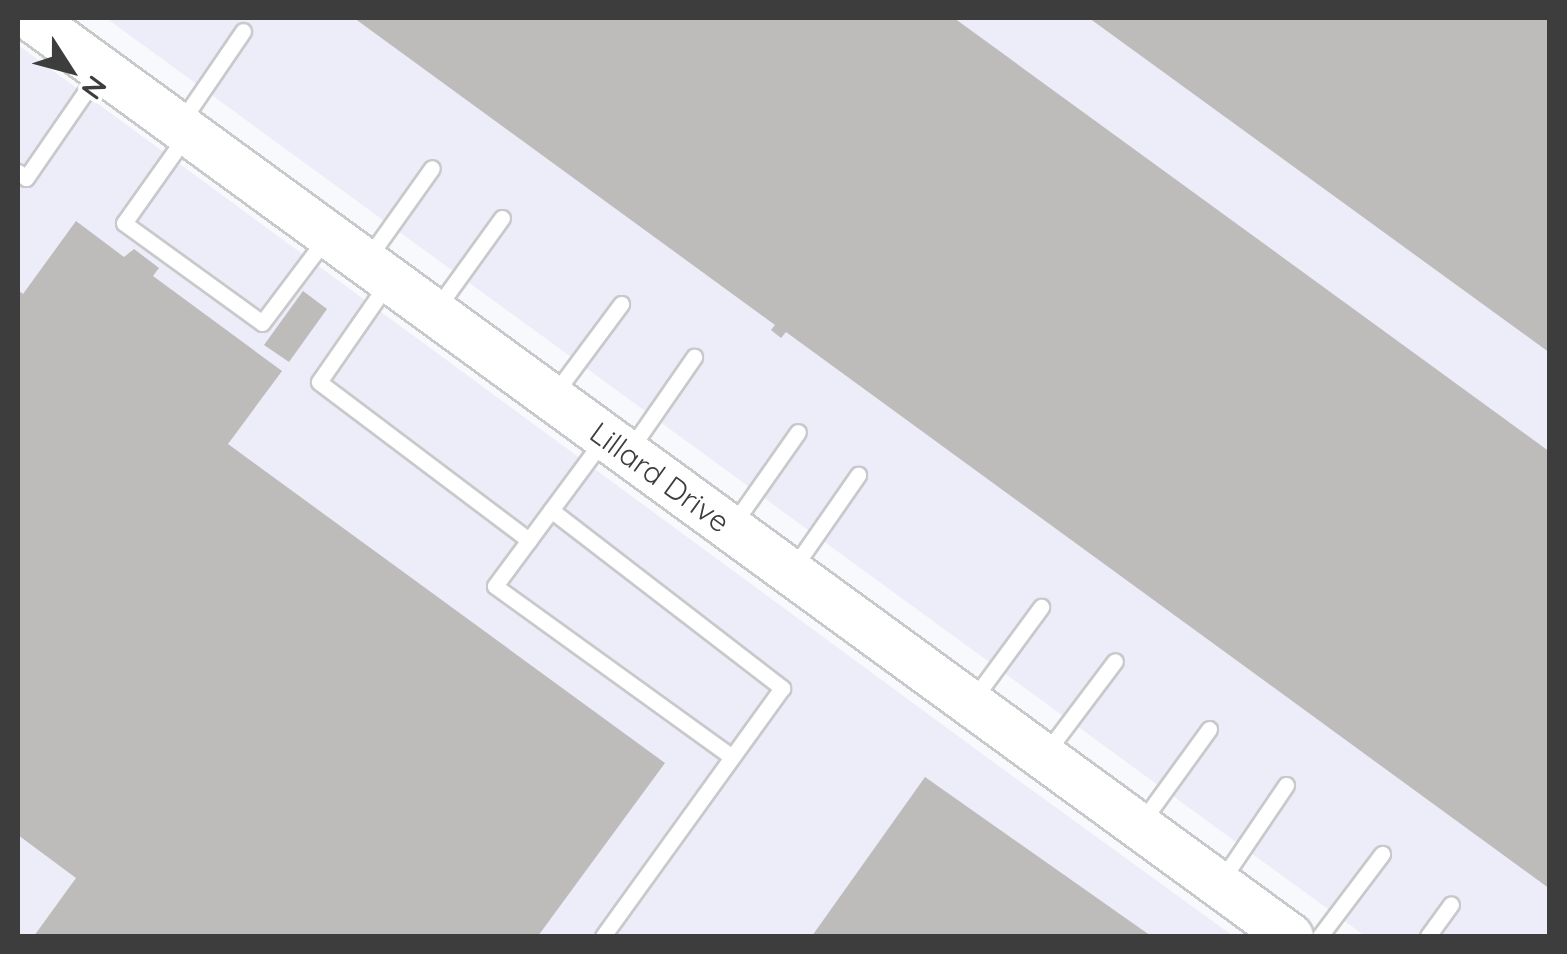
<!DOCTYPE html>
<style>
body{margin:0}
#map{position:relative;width:1567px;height:954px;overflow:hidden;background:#f8f9fc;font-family:Quicksand,sans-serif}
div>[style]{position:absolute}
.built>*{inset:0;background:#ecedf8}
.building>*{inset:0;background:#bebbbb}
.roads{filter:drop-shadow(2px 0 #c8c9cb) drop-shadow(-2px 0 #c8c9cb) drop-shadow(0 2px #c8c9cb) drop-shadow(0 -2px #c8c9cb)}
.lane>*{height:15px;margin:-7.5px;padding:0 7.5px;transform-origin:7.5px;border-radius:7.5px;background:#fff}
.secondary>*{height:45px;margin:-22.5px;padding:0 22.5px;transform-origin:22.5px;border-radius:22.5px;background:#fff}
span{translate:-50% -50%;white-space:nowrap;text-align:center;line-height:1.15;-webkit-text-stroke:8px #fff;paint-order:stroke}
.street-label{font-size:30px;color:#3d3d3e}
.frame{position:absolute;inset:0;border:20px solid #3d3d3e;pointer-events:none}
.north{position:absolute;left:20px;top:20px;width:100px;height:100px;-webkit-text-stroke:8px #fff;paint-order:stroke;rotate:126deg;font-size:28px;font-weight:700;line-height:40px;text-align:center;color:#3d3d3e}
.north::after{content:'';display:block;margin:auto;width:35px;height:45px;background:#3d3d3e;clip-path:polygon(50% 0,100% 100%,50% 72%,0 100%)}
</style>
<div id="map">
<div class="built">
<div style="clip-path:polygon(106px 18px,1549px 18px,1549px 936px,1365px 936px)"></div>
<div style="clip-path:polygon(18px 45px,996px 764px,1233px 936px,18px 936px)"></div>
</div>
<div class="building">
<div style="clip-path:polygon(354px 18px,954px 18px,1550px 452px,1550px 889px,786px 332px,781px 338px,771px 330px,775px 325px)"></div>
<div style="clip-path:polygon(1089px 18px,1550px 18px,1550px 353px)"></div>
<div style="clip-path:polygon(76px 221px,124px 257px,134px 249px,159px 268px,153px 276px,282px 371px,228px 444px,665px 763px,538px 936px,34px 936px,76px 878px,18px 835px,18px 290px,23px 294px)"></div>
<div style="clip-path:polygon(303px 291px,327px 309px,289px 362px,264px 345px)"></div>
<div style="clip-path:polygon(925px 777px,1151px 936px,812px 936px)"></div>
</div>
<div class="roads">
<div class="lane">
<div style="left:181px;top:122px;width:110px;rotate:-55.7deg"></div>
<div style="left:185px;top:137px;width:105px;rotate:125.3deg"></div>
<div style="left:124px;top:223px;width:170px;rotate:35.9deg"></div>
<div style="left:262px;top:323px;width:106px;rotate:-53deg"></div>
<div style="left:18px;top:172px;width:10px;rotate:37deg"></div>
<div style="left:26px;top:178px;width:129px;rotate:-55.4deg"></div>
<div style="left:368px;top:258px;width:110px;rotate:-54.6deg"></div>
<div style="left:387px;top:284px;width:119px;rotate:124.8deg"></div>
<div style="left:319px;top:382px;width:263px;rotate:37deg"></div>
<div style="left:529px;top:540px;width:124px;rotate:-53.5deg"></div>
<div style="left:437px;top:308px;width:111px;rotate:-54.2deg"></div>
<div style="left:555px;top:393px;width:111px;rotate:-53.4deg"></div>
<div style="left:631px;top:448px;width:111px;rotate:-55.3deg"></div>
<div style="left:551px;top:510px;width:292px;rotate:37.6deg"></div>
<div style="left:782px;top:688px;width:306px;rotate:125.8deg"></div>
<div style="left:734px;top:523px;width:111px;rotate:-54.9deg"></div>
<div style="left:529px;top:540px;width:57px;rotate:126.5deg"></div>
<div style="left:495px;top:586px;width:292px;rotate:35.8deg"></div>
<div style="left:792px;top:570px;width:116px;rotate:-55.2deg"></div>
<div style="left:972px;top:701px;width:117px;rotate:-53.7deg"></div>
<div style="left:1045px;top:754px;width:116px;rotate:-53deg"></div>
<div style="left:1141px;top:823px;width:116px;rotate:-54.1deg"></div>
<div style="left:1221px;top:881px;width:116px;rotate:-55.9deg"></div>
<div style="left:1320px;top:936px;width:103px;rotate:-52.9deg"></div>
<div style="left:1428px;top:936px;width:39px;rotate:-54deg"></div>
</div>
<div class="secondary">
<div style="left:31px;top:18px;width:1558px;rotate:36.1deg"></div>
</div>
</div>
<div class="street-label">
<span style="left:660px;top:477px;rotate:36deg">Lillard Drive</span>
</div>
<div class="frame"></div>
<div class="north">N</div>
</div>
